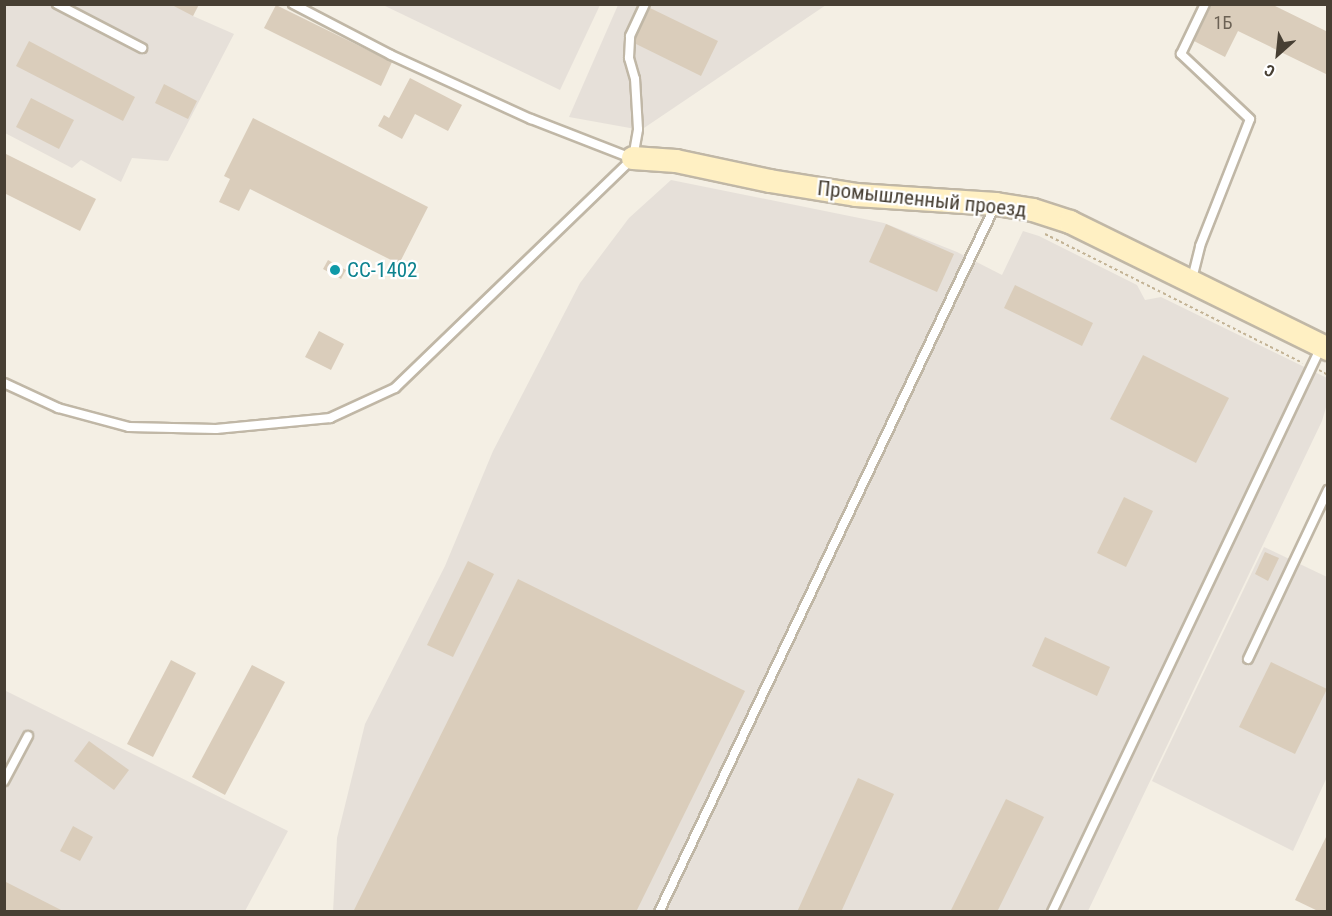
<!DOCTYPE html>
<meta charset="utf-8">
<style>
body{margin:0}
#map{position:relative;width:1332px;height:916px;overflow:hidden;background:#f4efe4;font-family:"Roboto Condensed",sans-serif}
div>[style]{position:absolute}
.industrial>*{inset:0;background:#e6e0d9}
.building>*{inset:0;background:#dacdbb}
.path>*{height:2px;margin-top:-1px;transform-origin:0;background:repeating-linear-gradient(90deg,#c3b395 0 3px,transparent 0 6px)}
.roads{filter:drop-shadow(2px 0 #c0b7a6) drop-shadow(-2px 0 #c0b7a6) drop-shadow(0 2px #c0b7a6) drop-shadow(0 -2px #c0b7a6)}
.lane>*{height:8px;margin:-4px;padding:0 4px;transform-origin:4px;border-radius:4px;background:#fff}
.secondary>*{height:22px;margin:-11px;padding:0 11px;transform-origin:11px;border-radius:11px;background:#fff0c3}
.dots>*{width:16px;height:16px;translate:-50% -50%;box-sizing:border-box;border:3px solid #fff;border-radius:50%}
span{translate:-50% -50%;white-space:nowrap;text-align:center;line-height:1.15;-webkit-text-stroke:4.5px #fff;paint-order:stroke}
.number-label{font-size:18px;color:#6c6255}
.number-label span{-webkit-text-stroke-width:0}
.street-label{font-size:21px;color:#473f33}
.culture-label{font-size:21px;color:#0d838f}
.left{translate:0 -50%;text-align:left}
.frame{position:absolute;inset:0;border:6px solid #473f33;pointer-events:none}
.north{position:absolute;left:1248px;top:24px;width:60px;height:60px;-webkit-text-stroke:4px #fff;paint-order:stroke;rotate:207deg;font-size:16px;font-weight:700;line-height:24px;text-align:center;color:#473f33}
.north::after{content:'';display:block;margin:auto;width:21px;height:27px;background:#473f33;clip-path:polygon(50% 0,100% 100%,50% 72%,0 100%)}
</style>
<div id="map">
<div class="industrial">
<div style="clip-path:polygon(4px 5px,199px 5px,193px 16px,234px 34px,168px 161px,132px 158px,121px 182px,81px 160px,72px 168px,5px 133px)"></div>
<div style="clip-path:polygon(383px 5px,600px 5px,560px 90px)"></div>
<div style="clip-path:polygon(618px 5px,826px 5px,641px 130px,569px 117px)"></div>
<div style="clip-path:polygon(671px 180px,884px 223px,957px 252px,1002px 275px,1023px 231px,1039px 236px,1137px 285px,1145px 300px,1161px 297px,1327px 378px,1327px 404px,1322px 421px,1088px 911px,333px 912px,337px 838px,365px 724px,445px 566px,493px 451px,580px 283px,629px 218px)"></div>
<div style="clip-path:polygon(1264px 547px,1327px 577px,1327px 777px,1293px 851px,1152px 781px)"></div>
<div style="clip-path:polygon(4px 690px,288px 831px,245px 911px,5px 911px)"></div>
</div>
<div class="building">
<div style="clip-path:polygon(170px 4px,199px 4px,193px 16px)"></div>
<div style="clip-path:polygon(1212px 4px,1271px 4px,1328px 32px,1328px 75px,1238px 31px,1225px 57px,1194px 41px)"></div>
<div style="clip-path:polygon(276px 5px,392px 62px,381px 86px,264px 28px)"></div>
<div style="clip-path:polygon(650px 8px,718px 41px,701px 76px,636px 44px,636px 37px)"></div>
<div style="clip-path:polygon(29px 41px,135px 97px,123px 121px,16px 66px)"></div>
<div style="clip-path:polygon(410px 78px,462px 105px,448px 131px,415px 114px,402px 139px,378px 126px,384px 115px,389px 118px)"></div>
<div style="clip-path:polygon(164px 84px,197px 101px,188px 119px,155px 103px)"></div>
<div style="clip-path:polygon(31px 98px,74px 120px,59px 149px,16px 127px)"></div>
<div style="clip-path:polygon(253px 118px,428px 207px,399px 264px,250px 189px,239px 211px,219px 202px,230px 179px,224px 176px)"></div>
<div style="clip-path:polygon(4px 153px,96px 199px,80px 231px,4px 193px)"></div>
<div style="clip-path:polygon(886px 224px,954px 254px,937px 292px,869px 262px)"></div>
<div style="clip-path:polygon(328px 260px,346px 270px,341px 279px,323px 269px)"></div>
<div style="clip-path:polygon(1015px 285px,1093px 323px,1082px 346px,1004px 308px)"></div>
<div style="clip-path:polygon(319px 331px,344px 344px,331px 370px,305px 357px)"></div>
<div style="clip-path:polygon(1143px 355px,1229px 398px,1196px 463px,1110px 419px)"></div>
<div style="clip-path:polygon(1124px 497px,1153px 511px,1126px 567px,1097px 553px)"></div>
<div style="clip-path:polygon(1265px 552px,1279px 558px,1268px 581px,1255px 574px)"></div>
<div style="clip-path:polygon(468px 561px,494px 574px,453px 657px,427px 645px)"></div>
<div style="clip-path:polygon(518px 579px,745px 691px,636px 912px,353px 912px)"></div>
<div style="clip-path:polygon(1045px 637px,1110px 667px,1097px 696px,1032px 666px)"></div>
<div style="clip-path:polygon(171px 660px,196px 673px,153px 757px,127px 744px)"></div>
<div style="clip-path:polygon(1271px 662px,1327px 689px,1295px 754px,1239px 727px)"></div>
<div style="clip-path:polygon(252px 665px,285px 682px,225px 795px,192px 777px)"></div>
<div style="clip-path:polygon(89px 741px,129px 770px,114px 790px,74px 761px)"></div>
<div style="clip-path:polygon(858px 778px,894px 794px,841px 912px,797px 912px)"></div>
<div style="clip-path:polygon(1006px 799px,1044px 817px,997px 912px,950px 912px)"></div>
<div style="clip-path:polygon(73px 826px,93px 837px,80px 861px,60px 851px)"></div>
<div style="clip-path:polygon(1328px 833px,1328px 912px,1320px 912px,1295px 900px)"></div>
<div style="clip-path:polygon(4px 881px,65px 912px,4px 912px)"></div>
</div>
<div class="path">
<div style="left:1045px;top:234px;width:288px;rotate:26.6deg"></div>
<div style="left:1319px;top:370px;width:10px;rotate:29deg"></div>
</div>
<div class="roads">
<div class="lane">
<div style="left:57px;top:4px;width:96px;rotate:27.4deg"></div>
<div style="left:293px;top:4px;width:110px;rotate:27.5deg"></div>
<div style="left:391px;top:55px;width:154px;rotate:24.6deg"></div>
<div style="left:531px;top:119px;width:107px;rotate:21.3deg"></div>
<div style="left:1192px;top:279px;width:34px;rotate:-76deg"></div>
<div style="left:1200px;top:246px;width:136px;rotate:-68.5deg"></div>
<div style="left:1250px;top:119px;width:95px;rotate:-136.7deg"></div>
<div style="left:1181px;top:54px;width:55px;rotate:-64.4deg"></div>
<div style="left:4px;top:383px;width:60px;rotate:24.8deg"></div>
<div style="left:58px;top:408px;width:73px;rotate:15deg"></div>
<div style="left:129px;top:427px;width:87px;rotate:1.3deg"></div>
<div style="left:216px;top:429px;width:115px;rotate:-5.5deg"></div>
<div style="left:330px;top:418px;width:72px;rotate:-24.8deg"></div>
<div style="left:395px;top:388px;width:331px;rotate:-44deg"></div>
<div style="left:633px;top:158px;width:29px;rotate:-80deg"></div>
<div style="left:638px;top:129px;width:50px;rotate:-93.4deg"></div>
<div style="left:635px;top:79px;width:22px;rotate:-106deg"></div>
<div style="left:629px;top:58px;width:22px;rotate:-87deg"></div>
<div style="left:630px;top:36px;width:35px;rotate:-65deg"></div>
<div style="left:1248px;top:659px;width:187px;rotate:-64.7deg"></div>
<div style="left:4px;top:781px;width:51px;rotate:-61.9deg"></div>
<div style="left:659px;top:912px;width:782px;rotate:-64.55deg"></div>
<div style="left:1052px;top:912px;width:626px;rotate:-64.54deg"></div>
</div>
<div class="secondary">
<div style="left:633px;top:158px;width:43px;rotate:4deg"></div>
<div style="left:676px;top:161px;width:96px;rotate:12deg"></div>
<div style="left:770px;top:181px;width:87px;rotate:9.2deg"></div>
<div style="left:856px;top:195px;width:140px;rotate:3.7deg"></div>
<div style="left:996px;top:204px;width:37px;rotate:9deg"></div>
<div style="left:1033px;top:210px;width:39px;rotate:18deg"></div>
<div style="left:1070px;top:222px;width:288px;rotate:26.2deg"></div>
</div>
</div>
<div class="dots">
<div style="left:335px;top:270px;background:#0f9aa8"></div>
</div>
<div class="number-label">
<span style="left:1223px;top:23px">1Б</span>
</div>
<div class="street-label">
<span style="left:922px;top:199px;rotate:6deg">Промышленный проезд</span>
</div>
<div class="culture-label">
<span class="left" style="left:347px;top:270px">СС-1402</span>
</div>
<div class="frame"></div>
<div class="north">С</div>
</div>
